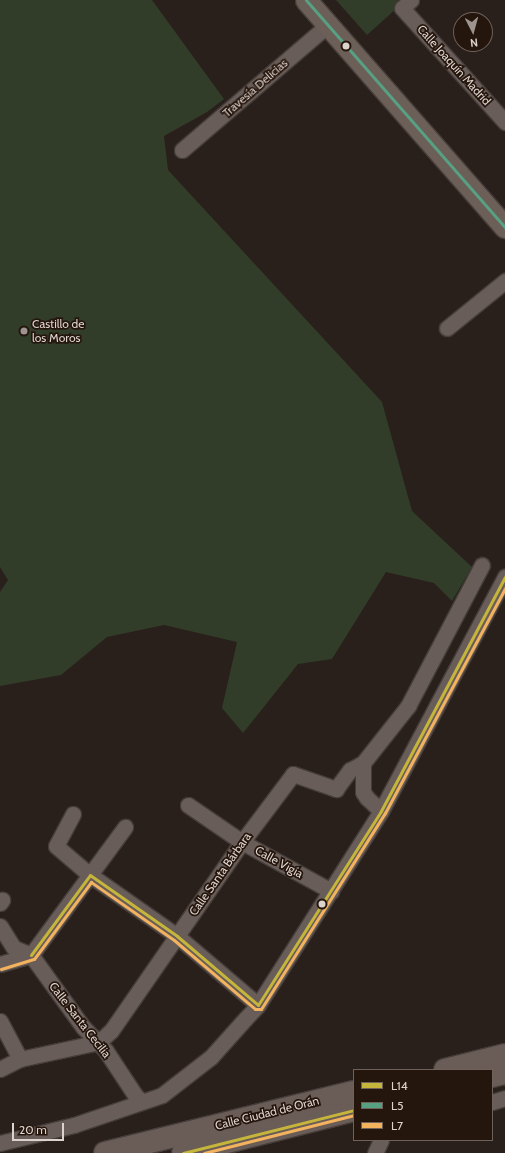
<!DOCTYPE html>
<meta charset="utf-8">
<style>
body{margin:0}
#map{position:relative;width:505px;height:1153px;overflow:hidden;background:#29201c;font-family:Cabin,sans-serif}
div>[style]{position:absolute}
.green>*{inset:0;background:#313d29}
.roads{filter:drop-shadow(1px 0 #453d39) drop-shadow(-1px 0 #453d39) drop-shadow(0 1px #453d39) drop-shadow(0 -1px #453d39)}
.street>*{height:15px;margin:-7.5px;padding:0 7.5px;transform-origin:7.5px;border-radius:7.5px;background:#685d58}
.secondary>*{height:21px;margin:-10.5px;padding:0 10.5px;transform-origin:10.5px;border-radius:10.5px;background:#6b5f58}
.primary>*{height:22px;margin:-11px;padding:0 11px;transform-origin:11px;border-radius:11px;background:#6a5c57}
.bus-1>*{height:3px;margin:-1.5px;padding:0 1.5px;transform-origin:1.5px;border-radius:1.5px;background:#c5b63b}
.bus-2>*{height:3px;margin:-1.5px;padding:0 1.5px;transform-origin:1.5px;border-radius:1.5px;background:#57a081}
.bus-3>*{height:3px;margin:-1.5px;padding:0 1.5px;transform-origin:1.5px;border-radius:1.5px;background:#f2b25e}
.dots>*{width:11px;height:11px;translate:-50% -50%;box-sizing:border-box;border:2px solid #25160d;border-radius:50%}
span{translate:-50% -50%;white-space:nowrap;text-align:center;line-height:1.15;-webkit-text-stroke:3.5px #25160d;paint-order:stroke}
.street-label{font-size:12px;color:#ddd3cd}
.poi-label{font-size:12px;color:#ddd3cd}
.left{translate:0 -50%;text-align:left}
.legend{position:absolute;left:353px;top:1069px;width:140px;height:72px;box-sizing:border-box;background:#25160d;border:1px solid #6f625a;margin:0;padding:5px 7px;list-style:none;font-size:12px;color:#ddd3cd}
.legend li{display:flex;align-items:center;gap:8px;height:20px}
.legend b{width:20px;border:1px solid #6f625a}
.north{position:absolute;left:453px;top:12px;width:40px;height:40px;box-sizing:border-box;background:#25160d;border:1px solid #6f625a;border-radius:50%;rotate:174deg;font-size:11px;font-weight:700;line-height:16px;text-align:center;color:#ddd3cd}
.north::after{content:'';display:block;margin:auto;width:14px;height:18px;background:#9e948f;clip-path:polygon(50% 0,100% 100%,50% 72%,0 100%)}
.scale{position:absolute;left:12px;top:1123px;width:52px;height:18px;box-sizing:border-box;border:2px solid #ddd3cd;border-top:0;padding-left:5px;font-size:12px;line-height:14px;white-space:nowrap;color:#ddd3cd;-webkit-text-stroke:3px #25160d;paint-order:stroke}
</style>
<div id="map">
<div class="green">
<div style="clip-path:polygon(0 0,152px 0,224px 99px,207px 112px,164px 136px,168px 170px,382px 402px,412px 511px,472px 567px,452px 601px,434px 583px,386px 572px,332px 659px,298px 664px,243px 733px,222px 708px,237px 642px,164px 625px,107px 637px,61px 675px,0 686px,0 592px,8px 580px,0 567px)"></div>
<div style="clip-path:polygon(336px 0,398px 0,397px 8px,367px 35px)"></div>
</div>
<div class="roads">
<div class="street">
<div style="left:411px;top:0;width:12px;rotate:138deg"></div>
<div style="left:402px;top:8px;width:154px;rotate:47.9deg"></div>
<div style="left:182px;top:150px;width:192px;rotate:-40.6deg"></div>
<div style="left:447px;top:328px;width:75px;rotate:-39deg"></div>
<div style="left:188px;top:805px;width:65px;rotate:34.4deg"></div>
<div style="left:242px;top:842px;width:102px;rotate:28.8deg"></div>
<div style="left:381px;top:811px;width:19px;rotate:-137deg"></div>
<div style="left:367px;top:798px;width:7px;rotate:-124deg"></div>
<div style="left:363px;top:792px;width:29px;rotate:-90deg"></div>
<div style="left:363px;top:763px;width:73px;rotate:-51.7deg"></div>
<div style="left:408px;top:706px;width:159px;rotate:-62.3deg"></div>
<div style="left:73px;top:814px;width:36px;rotate:118deg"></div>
<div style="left:56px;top:846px;width:45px;rotate:40.5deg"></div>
<div style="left:90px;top:875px;width:106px;rotate:35deg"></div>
<div style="left:177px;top:936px;width:106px;rotate:40.4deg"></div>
<div style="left:0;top:903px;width:4px;rotate:-56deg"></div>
<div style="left:0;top:926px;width:26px;rotate:58deg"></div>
<div style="left:14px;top:948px;width:18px;rotate:22deg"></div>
<div style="left:31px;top:955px;width:89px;rotate:54.2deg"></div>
<div style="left:83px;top:1027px;width:33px;rotate:46deg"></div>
<div style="left:106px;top:1051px;width:53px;rotate:56.6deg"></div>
<div style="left:135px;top:1095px;width:8px;rotate:45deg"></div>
<div style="left:31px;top:955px;width:159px;rotate:-53.7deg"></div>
<div style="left:0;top:964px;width:32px;rotate:-16deg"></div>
<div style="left:0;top:1021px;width:43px;rotate:62.2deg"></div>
<div style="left:0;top:1069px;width:22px;rotate:-27deg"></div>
<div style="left:20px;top:1059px;width:81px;rotate:-12.1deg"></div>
<div style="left:99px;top:1042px;width:16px;rotate:-43deg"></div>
<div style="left:111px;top:1031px;width:230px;rotate:-55.3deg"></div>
<div style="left:242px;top:842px;width:85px;rotate:-53.1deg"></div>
<div style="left:293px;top:774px;width:46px;rotate:19.2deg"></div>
<div style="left:336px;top:789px;width:24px;rotate:-54deg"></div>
<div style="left:350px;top:770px;width:15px;rotate:-28deg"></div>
<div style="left:492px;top:1102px;width:14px;rotate:-17deg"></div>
<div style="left:0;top:1143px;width:76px;rotate:-13.7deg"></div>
<div style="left:74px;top:1125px;width:93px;rotate:-18.8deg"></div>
<div style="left:162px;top:1095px;width:62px;rotate:-37.8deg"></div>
<div style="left:211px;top:1057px;width:52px;rotate:-48.1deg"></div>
<div style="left:246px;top:1018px;width:18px;rotate:-47deg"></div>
<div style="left:258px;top:1005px;width:230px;rotate:-57.6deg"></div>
<div style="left:381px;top:811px;width:265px;rotate:-62.1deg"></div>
<div style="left:375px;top:1153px;width:14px;rotate:-65deg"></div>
</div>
<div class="secondary">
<div style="left:306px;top:0;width:302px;rotate:48.8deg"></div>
</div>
<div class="primary">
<div style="left:445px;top:1070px;width:62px;rotate:-14deg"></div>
<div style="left:492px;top:1076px;width:13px;rotate:-13deg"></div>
<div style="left:105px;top:1153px;width:256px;rotate:-13.8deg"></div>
<div style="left:183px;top:1153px;width:176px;rotate:-14.1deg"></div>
</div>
</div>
<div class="bus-1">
<div style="left:90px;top:875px;width:106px;rotate:35deg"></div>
<div style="left:177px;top:936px;width:106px;rotate:40.4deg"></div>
<div style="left:31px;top:955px;width:99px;rotate:-53.6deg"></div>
<div style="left:258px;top:1005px;width:230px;rotate:-57.6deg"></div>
<div style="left:381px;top:811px;width:265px;rotate:-62.1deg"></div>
<div style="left:183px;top:1153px;width:176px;rotate:-14.1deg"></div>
</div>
<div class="bus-2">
<div style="left:306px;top:0;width:302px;rotate:48.8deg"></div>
</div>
<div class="bus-3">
<div style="left:1px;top:969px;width:34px;rotate:-17deg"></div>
<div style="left:34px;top:959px;width:96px;rotate:-53.5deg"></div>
<div style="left:91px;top:882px;width:101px;rotate:34.9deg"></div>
<div style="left:174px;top:940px;width:106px;rotate:40.4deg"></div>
<div style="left:255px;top:1009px;width:6px"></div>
<div style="left:261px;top:1009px;width:232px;rotate:-57.7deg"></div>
<div style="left:385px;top:813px;width:255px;rotate:-61.9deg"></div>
<div style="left:204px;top:1153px;width:155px;rotate:-14.2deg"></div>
</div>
<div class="dots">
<div style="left:346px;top:46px;background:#ddd3cd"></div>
<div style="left:24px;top:331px;background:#9e948f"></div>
<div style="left:322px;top:904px;background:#ddd3cd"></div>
</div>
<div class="street-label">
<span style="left:454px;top:65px;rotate:48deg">Calle Joaquín Madrid</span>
<span style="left:255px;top:88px;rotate:-41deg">Travesía Delicias</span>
<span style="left:279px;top:862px;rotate:29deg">Calle Vigía</span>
<span style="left:220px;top:874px;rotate:-55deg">Calle Santa Bárbara</span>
<span style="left:80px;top:1020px;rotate:52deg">Calle Santa Cecilia</span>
<span style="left:267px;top:1113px;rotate:-14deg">Calle Ciudad de Orán</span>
</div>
<div class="poi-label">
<span class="left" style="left:32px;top:331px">Castillo de<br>los Moros</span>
</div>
<ul class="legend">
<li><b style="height:5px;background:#c5b63b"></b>L14</li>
<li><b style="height:5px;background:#57a081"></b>L5</li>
<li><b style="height:5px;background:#f2b25e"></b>L7</li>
</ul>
<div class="north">N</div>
<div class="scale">20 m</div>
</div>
